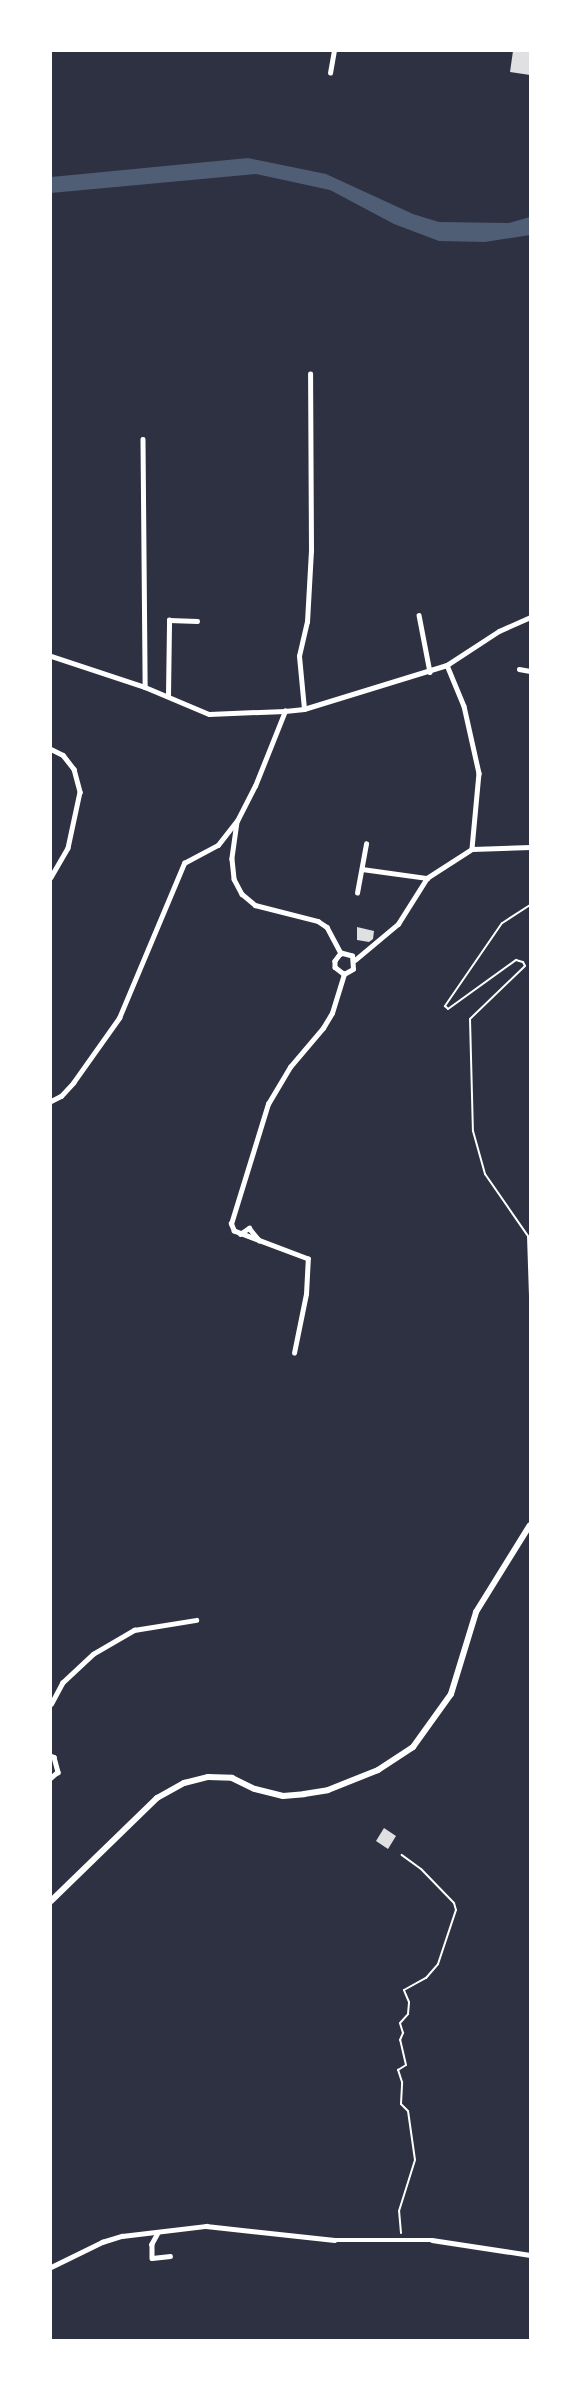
<!DOCTYPE html>
<style>
body{margin:0}
#map{position:relative;width:581px;height:2391px;overflow:hidden;background:#2d3142;font-family:"Alegreya Sans",sans-serif}
div>[style]{position:absolute}
.water>*{inset:0;background:#4f5d75}
.building>*{inset:0;background:#e0e0e3}
.path>*{height:2px;margin:-1px;padding:0 1px;transform-origin:1px;border-radius:1px;background:#fff}
.minor>*{height:4.5px;margin:-2.25px;padding:0 2.25px;transform-origin:2.25px;border-radius:2.25px;background:#fff}
.secondary>*{height:6px;margin:-3px;padding:0 3px;transform-origin:3px;border-radius:3px;background:#fff}
span{translate:-50% -50%;white-space:nowrap;text-align:center;line-height:1.15;-webkit-text-stroke:7px #fff;paint-order:stroke}
.frame{position:absolute;inset:0;border:52px solid #fff;pointer-events:none}
</style>
<div id="map">
<div class="water">
<div style="clip-path:polygon(248px 158px,326px 174px,413px 214px,439px 222px,509px 223px,530px 217px,530px 235px,485px 242px,439px 241px,394px 224px,330px 190px,256px 174px,51px 193px,51px 177px)"></div>
</div>
<div class="building">
<div style="clip-path:polygon(513px 51px,530px 51px,530px 75px,510px 72px)"></div>
<div style="clip-path:polygon(357px 927px,374px 931px,373px 939px,369px 942px,357px 940px)"></div>
<div style="clip-path:polygon(384px 1828px,396px 1836px,388px 1849px,376px 1841px)"></div>
</div>
<div class="path">
<div style="left:530px;top:905px;width:33px;rotate:147deg"></div>
<div style="left:502px;top:923px;width:101px;rotate:124.5deg"></div>
<div style="left:445px;top:1006px;width:4px;rotate:45deg"></div>
<div style="left:448px;top:1009px;width:84px;rotate:-35.8deg"></div>
<div style="left:516px;top:960px;width:7px;rotate:16deg"></div>
<div style="left:523px;top:962px;width:4px;rotate:63deg"></div>
<div style="left:525px;top:966px;width:76px;rotate:136.1deg"></div>
<div style="left:470px;top:1019px;width:112px;rotate:88.5deg"></div>
<div style="left:473px;top:1131px;width:45px;rotate:74.4deg"></div>
<div style="left:485px;top:1174px;width:75px;rotate:55.3deg"></div>
<div style="left:528px;top:1236px;width:59px;rotate:88.1deg"></div>
<div style="left:401px;top:2233px;width:22px;rotate:-95deg"></div>
<div style="left:399px;top:2211px;width:53px;rotate:-72.6deg"></div>
<div style="left:415px;top:2160px;width:49px;rotate:-98.1deg"></div>
<div style="left:408px;top:2111px;width:10px;rotate:-135deg"></div>
<div style="left:401px;top:2104px;width:22px;rotate:-87deg"></div>
<div style="left:402px;top:2082px;width:13px;rotate:-108deg"></div>
<div style="left:398px;top:2070px;width:9px;rotate:-32deg"></div>
<div style="left:406px;top:2065px;width:26px;rotate:-103deg"></div>
<div style="left:400px;top:2040px;width:8px;rotate:-67deg"></div>
<div style="left:403px;top:2033px;width:10px;rotate:-107deg"></div>
<div style="left:400px;top:2023px;width:12px;rotate:-48deg"></div>
<div style="left:408px;top:2014px;width:12px;rotate:-85deg"></div>
<div style="left:409px;top:2002px;width:13px;rotate:-113deg"></div>
<div style="left:404px;top:1990px;width:25px;rotate:-29deg"></div>
<div style="left:426px;top:1978px;width:18px;rotate:-49deg"></div>
<div style="left:438px;top:1964px;width:57px;rotate:-71.6deg"></div>
<div style="left:456px;top:1910px;width:7px;rotate:-106deg"></div>
<div style="left:454px;top:1903px;width:47px;rotate:-134.1deg"></div>
<div style="left:421px;top:1869px;width:24px;rotate:-144deg"></div>
</div>
<div class="minor">
<div style="left:330px;top:73px;width:22px;rotate:-80deg"></div>
<div style="left:143px;top:439px;width:248px;rotate:89.5deg"></div>
<div style="left:419px;top:615px;width:58px;rotate:79.1deg"></div>
<div style="left:51px;top:656px;width:99px;rotate:18.3deg"></div>
<div style="left:145px;top:687px;width:69px;rotate:22.9deg"></div>
<div style="left:209px;top:714px;width:76px;rotate:-2.3deg"></div>
<div style="left:285px;top:711px;width:19px;rotate:-6deg"></div>
<div style="left:304px;top:709px;width:150px;rotate:-17.1deg"></div>
<div style="left:447px;top:665px;width:62px;rotate:-33.2deg"></div>
<div style="left:499px;top:631px;width:34px;rotate:-24deg"></div>
<div style="left:447px;top:665px;width:44px;rotate:67.5deg"></div>
<div style="left:464px;top:706px;width:69px;rotate:77.4deg"></div>
<div style="left:479px;top:773px;width:76px;rotate:95.3deg"></div>
<div style="left:519px;top:669px;width:11px;rotate:10deg"></div>
<div style="left:168px;top:696px;width:76px;rotate:-89.2deg"></div>
<div style="left:169px;top:620px;width:28px;rotate:2deg"></div>
<div style="left:304px;top:709px;width:53px;rotate:-95.4deg"></div>
<div style="left:299px;top:656px;width:35px;rotate:-77deg"></div>
<div style="left:307px;top:622px;width:71px;rotate:-86.8deg"></div>
<div style="left:311px;top:551px;width:177px;rotate:-90.3deg"></div>
<div style="left:51px;top:749px;width:13px;rotate:27deg"></div>
<div style="left:63px;top:755px;width:18px;rotate:52deg"></div>
<div style="left:74px;top:769px;width:24px;rotate:75deg"></div>
<div style="left:80px;top:792px;width:57px;rotate:102.1deg"></div>
<div style="left:68px;top:848px;width:34px;rotate:120deg"></div>
<div style="left:237px;top:822px;width:37px;rotate:98deg"></div>
<div style="left:232px;top:859px;width:20px;rotate:84deg"></div>
<div style="left:234px;top:879px;width:17px;rotate:62deg"></div>
<div style="left:242px;top:894px;width:17px;rotate:40deg"></div>
<div style="left:255px;top:905px;width:65px;rotate:14.3deg"></div>
<div style="left:318px;top:921px;width:11px;rotate:34deg"></div>
<div style="left:327px;top:927px;width:30px;rotate:62deg"></div>
<div style="left:362px;top:869px;width:66px;rotate:7.9deg"></div>
<div style="left:357px;top:893px;width:50px;rotate:-79.6deg"></div>
<div style="left:341px;top:953px;width:10px;rotate:127deg"></div>
<div style="left:335px;top:961px;width:6px;rotate:90deg"></div>
<div style="left:335px;top:967px;width:11px;rotate:38deg"></div>
<div style="left:355px;top:960px;width:56px;rotate:-39.9deg"></div>
<div style="left:398px;top:924px;width:54px;rotate:-57.8deg"></div>
<div style="left:427px;top:878px;width:54px;rotate:-32.8deg"></div>
<div style="left:472px;top:849px;width:58px;rotate:-2deg"></div>
<div style="left:51px;top:1101px;width:11px;rotate:-27deg"></div>
<div style="left:61px;top:1096px;width:18px;rotate:-47deg"></div>
<div style="left:73px;top:1083px;width:80px;rotate:-54.7deg"></div>
<div style="left:119px;top:1018px;width:168px;rotate:-67.2deg"></div>
<div style="left:184px;top:863px;width:38px;rotate:-28deg"></div>
<div style="left:218px;top:845px;width:31px;rotate:-52deg"></div>
<div style="left:237px;top:821px;width:39px;rotate:-63deg"></div>
<div style="left:255px;top:786px;width:81px;rotate:-68.2deg"></div>
<div style="left:240px;top:1234px;width:11px;rotate:-34deg"></div>
<div style="left:249px;top:1228px;width:16px;rotate:50deg"></div>
<div style="left:294px;top:1353px;width:60px;rotate:-78.5deg"></div>
<div style="left:306px;top:1294px;width:35px;rotate:-87deg"></div>
<div style="left:308px;top:1259px;width:79px;rotate:-159.3deg"></div>
<div style="left:234px;top:1231px;width:8px;rotate:-113deg"></div>
<div style="left:231px;top:1224px;width:126px;rotate:-72.9deg"></div>
<div style="left:268px;top:1104px;width:43px;rotate:-59.3deg"></div>
<div style="left:290px;top:1067px;width:51px;rotate:-49.8deg"></div>
<div style="left:323px;top:1028px;width:17px;rotate:-59deg"></div>
<div style="left:332px;top:1013px;width:41px;rotate:-72.9deg"></div>
<div style="left:344px;top:974px;width:10px;rotate:-29deg"></div>
<div style="left:353px;top:969px;width:13px;rotate:-94deg"></div>
<div style="left:352px;top:956px;width:11px;rotate:-165deg"></div>
<div style="left:51px;top:1704px;width:24px;rotate:-62deg"></div>
<div style="left:62px;top:1683px;width:42px;rotate:-43.1deg"></div>
<div style="left:93px;top:1654px;width:48px;rotate:-30.3deg"></div>
<div style="left:134px;top:1630px;width:63px;rotate:-9.2deg"></div>
<div style="left:51px;top:1756px;width:3px;rotate:18deg"></div>
<div style="left:54px;top:1757px;width:16px;rotate:75deg"></div>
<div style="left:58px;top:1772px;width:9px;rotate:139deg"></div>
<div style="left:158px;top:2233px;width:13px;rotate:119deg"></div>
<div style="left:152px;top:2244px;width:14px;rotate:90deg"></div>
<div style="left:152px;top:2258px;width:18px;rotate:-6deg"></div>
<div style="left:51px;top:2267px;width:57px;rotate:-26.1deg"></div>
<div style="left:102px;top:2242px;width:21px;rotate:-17deg"></div>
<div style="left:122px;top:2236px;width:85px;rotate:-6.8deg"></div>
<div style="left:206px;top:2226px;width:129px;rotate:6.2deg"></div>
<div style="left:334px;top:2240px;width:98px"></div>
<div style="left:432px;top:2240px;width:99px;rotate:8.7deg"></div>
</div>
<div class="secondary">
<div style="left:51px;top:1901px;width:148px;rotate:-44.2deg"></div>
<div style="left:157px;top:1798px;width:31px;rotate:-29deg"></div>
<div style="left:184px;top:1783px;width:25px;rotate:-14deg"></div>
<div style="left:208px;top:1777px;width:24px;rotate:2deg"></div>
<div style="left:232px;top:1778px;width:25px;rotate:26deg"></div>
<div style="left:255px;top:1789px;width:29px;rotate:14deg"></div>
<div style="left:283px;top:1796px;width:21px;rotate:-5deg"></div>
<div style="left:304px;top:1794px;width:24px;rotate:-9deg"></div>
<div style="left:328px;top:1790px;width:54px;rotate:-21.8deg"></div>
<div style="left:378px;top:1770px;width:42px;rotate:-33.3deg"></div>
<div style="left:413px;top:1747px;width:65px;rotate:-54.4deg"></div>
<div style="left:451px;top:1694px;width:86px;rotate:-73deg"></div>
<div style="left:476px;top:1612px;width:102px;rotate:-58.2deg"></div>
</div>
<div class="frame"></div>
</div>
